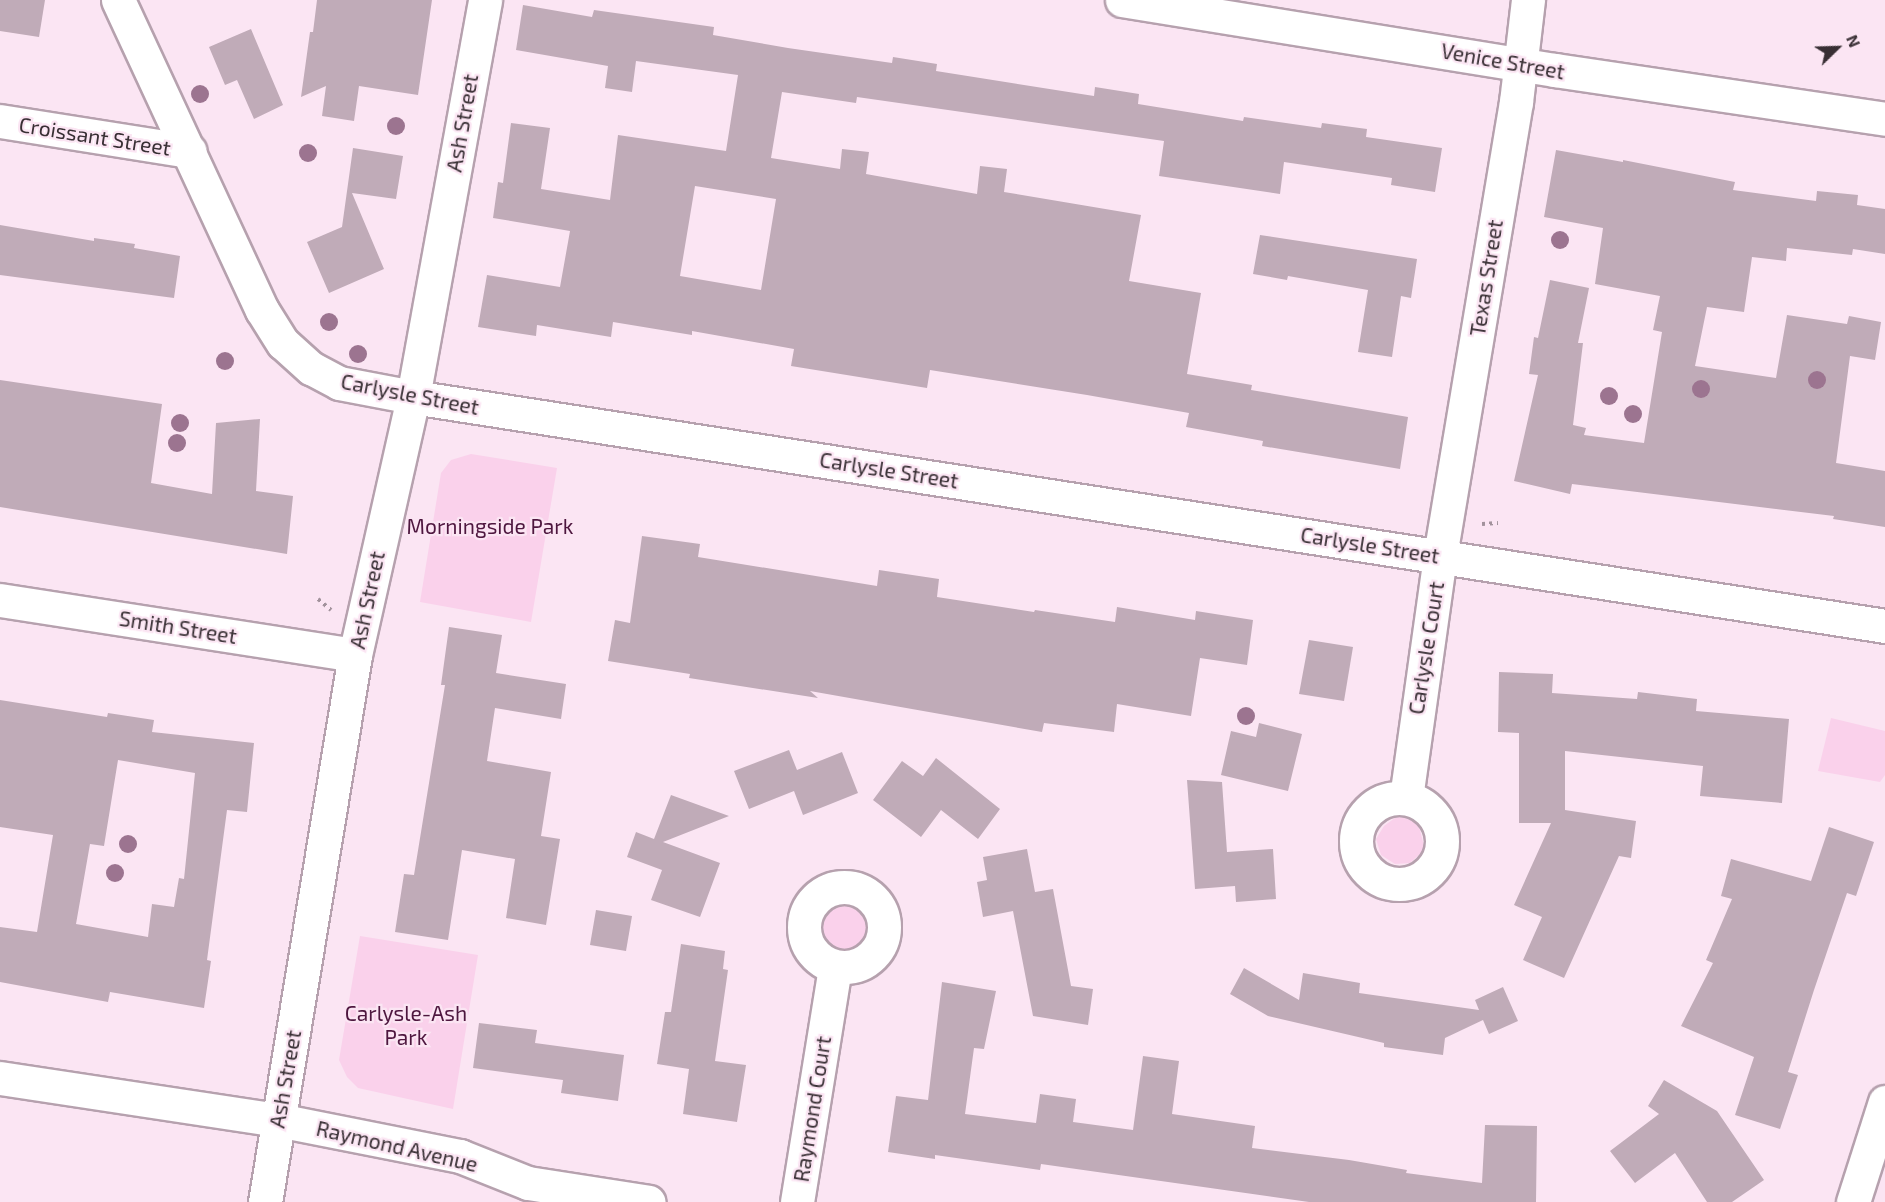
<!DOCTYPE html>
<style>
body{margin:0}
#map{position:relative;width:1885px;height:1202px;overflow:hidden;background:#fbe5f3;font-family:"Exo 2",sans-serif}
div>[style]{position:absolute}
.green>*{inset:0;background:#fad1eb}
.round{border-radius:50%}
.building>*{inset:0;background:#c0abb8}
.path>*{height:4px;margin-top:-2px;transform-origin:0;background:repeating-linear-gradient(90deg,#a2929c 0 3px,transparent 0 7.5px)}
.roads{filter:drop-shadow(2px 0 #b6a1ae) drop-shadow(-2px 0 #b6a1ae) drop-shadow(0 2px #b6a1ae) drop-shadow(0 -2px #b6a1ae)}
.minor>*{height:33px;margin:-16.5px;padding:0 16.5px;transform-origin:16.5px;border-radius:16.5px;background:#fff}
.minor>.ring{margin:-16.5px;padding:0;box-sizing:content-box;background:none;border:33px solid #fff;border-radius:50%}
.trees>*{width:18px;height:18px;margin:-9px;border-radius:50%;background:#9c7490}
span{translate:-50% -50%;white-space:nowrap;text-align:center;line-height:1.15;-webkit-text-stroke:4.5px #fbe5f3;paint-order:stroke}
.street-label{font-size:21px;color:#382f34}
.park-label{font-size:21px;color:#4e173f}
.north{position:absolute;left:1807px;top:18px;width:60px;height:60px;-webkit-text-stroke:4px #fbe5f3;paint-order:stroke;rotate:67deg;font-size:16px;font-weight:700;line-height:24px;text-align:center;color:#382f34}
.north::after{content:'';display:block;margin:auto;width:21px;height:27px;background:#382f34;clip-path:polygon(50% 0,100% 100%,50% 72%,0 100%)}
</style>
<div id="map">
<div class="green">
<div style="clip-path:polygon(471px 454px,557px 468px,531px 622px,420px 602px,441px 473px,451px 460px)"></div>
<div style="clip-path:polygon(1831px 718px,1885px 731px,1885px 775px,1880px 782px,1818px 771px)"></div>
<div style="clip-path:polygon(1407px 809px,1420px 830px,1424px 846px,1421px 853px,1410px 863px,1395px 864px,1381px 855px,1376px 839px,1384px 826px)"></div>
<div class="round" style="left:823px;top:905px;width:46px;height:46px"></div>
<div style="clip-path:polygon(360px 936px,478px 955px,453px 1109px,358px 1088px,347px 1077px,339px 1060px)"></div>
</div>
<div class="building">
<div style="clip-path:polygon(0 0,45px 0,39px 37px,0 31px)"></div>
<div style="clip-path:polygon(317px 0,432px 0,418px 95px,359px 86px,354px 121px,322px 116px,326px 86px,301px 97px,310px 32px,313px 32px)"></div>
<div style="clip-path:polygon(evenodd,523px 5px,592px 17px,594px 10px,714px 27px,713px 35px,788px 48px,892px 63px,893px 57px,937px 64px,936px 71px,1094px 96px,1095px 87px,1139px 94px,1138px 104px,1243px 121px,1244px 117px,1321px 128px,1322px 123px,1367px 129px,1366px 137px,1442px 148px,1435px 192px,1391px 185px,1392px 178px,1284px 162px,1280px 194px,1159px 176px,1164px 141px,857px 97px,856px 103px,782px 92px,771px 158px,840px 169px,842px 149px,869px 152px,866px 174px,977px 194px,980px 166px,1007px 169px,1004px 192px,1141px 215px,1129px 281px,1201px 293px,1187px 374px,1252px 385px,1251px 390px,1408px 417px,1400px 469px,1262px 446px,1263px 441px,1186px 427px,1189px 413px,1087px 395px,930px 370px,927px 388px,791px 366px,794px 349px,692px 331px,692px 335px,613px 322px,611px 337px,537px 325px,536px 336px,478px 327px,487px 275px,560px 287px,570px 231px,493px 218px,498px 182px,503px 183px,511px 123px,550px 128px,541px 189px,610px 200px,618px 135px,726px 151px,738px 75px,636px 61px,632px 92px,605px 88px,608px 66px,516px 50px,523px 5px,695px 186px,776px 199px,761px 290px,680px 276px,695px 186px)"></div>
<div style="clip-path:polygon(251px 29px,283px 105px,254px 119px,237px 80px,225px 85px,209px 47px)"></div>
<div style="clip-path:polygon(353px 148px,403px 156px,396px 199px,352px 193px,384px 269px,329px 293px,307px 242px,342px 227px)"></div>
<div style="clip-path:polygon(1556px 150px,1623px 162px,1623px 160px,1735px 182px,1733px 190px,1816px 201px,1817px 191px,1858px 195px,1857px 205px,1885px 209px,1885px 254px,1853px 249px,1852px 255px,1787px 248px,1786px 261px,1752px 257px,1744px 312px,1707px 307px,1695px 366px,1776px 378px,1787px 315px,1847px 324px,1849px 316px,1881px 322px,1875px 360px,1850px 356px,1836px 463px,1885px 471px,1885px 527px,1833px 519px,1834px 516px,1572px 484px,1570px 494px,1514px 481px,1538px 375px,1529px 374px,1534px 337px,1538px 338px,1550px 280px,1589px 288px,1578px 343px,1583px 343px,1573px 425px,1586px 428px,1584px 435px,1644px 443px,1662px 332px,1653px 330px,1660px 296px,1595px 284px,1603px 228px,1544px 217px)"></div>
<div style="clip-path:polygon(0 225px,94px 241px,94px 238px,135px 244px,134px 248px,180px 256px,174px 298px,0 275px)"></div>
<div style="clip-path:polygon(1260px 235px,1417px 259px,1411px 298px,1401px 296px,1392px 357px,1358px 352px,1368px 290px,1288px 276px,1287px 280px,1253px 274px)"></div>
<div style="clip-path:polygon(0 380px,162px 404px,151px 483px,212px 494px,216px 423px,260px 419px,256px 491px,293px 496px,287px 554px,0 507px)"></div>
<div style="clip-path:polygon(642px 536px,700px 544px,698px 557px,877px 586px,879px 570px,939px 579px,937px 597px,1034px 612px,1035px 610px,1115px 622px,1117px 607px,1195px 620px,1196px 611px,1253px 620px,1247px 665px,1200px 658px,1191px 716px,1117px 704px,1114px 732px,1044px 723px,1042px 732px,810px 691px,818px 698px,689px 678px,690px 674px,608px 661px,615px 620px,630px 623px)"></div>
<div style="clip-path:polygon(449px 627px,502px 635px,496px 673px,566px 684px,561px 719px,495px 708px,487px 761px,551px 772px,541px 836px,560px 839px,546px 925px,506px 918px,515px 859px,462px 850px,448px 940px,395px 932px,404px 874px,414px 875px,445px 685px,441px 685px)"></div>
<div style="clip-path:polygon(1309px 640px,1353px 647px,1344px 701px,1299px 694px)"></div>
<div style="clip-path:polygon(1499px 672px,1553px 674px,1552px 693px,1637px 699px,1638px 692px,1697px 699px,1696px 711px,1789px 719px,1782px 803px,1700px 796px,1703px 766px,1565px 751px,1565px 810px,1636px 821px,1631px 858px,1619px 856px,1564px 978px,1523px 960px,1542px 917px,1514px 905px,1551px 823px,1519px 823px,1519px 733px,1498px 732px)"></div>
<div style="clip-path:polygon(evenodd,0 700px,107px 717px,108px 713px,154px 720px,152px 732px,254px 743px,247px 812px,227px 810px,207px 960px,211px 961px,204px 1008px,110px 992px,108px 1002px,0 982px,0 927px,37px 932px,53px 835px,0 827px,0 700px,118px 760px,195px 773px,184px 879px,179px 878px,174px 907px,152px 904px,148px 937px,76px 924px,90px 844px,104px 846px,118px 760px)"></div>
<div style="clip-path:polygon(1259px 723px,1302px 734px,1288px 791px,1221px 775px,1231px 731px,1256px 737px)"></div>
<div style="clip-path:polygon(789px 750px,797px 770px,842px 752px,858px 793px,803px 815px,794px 791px,749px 809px,734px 771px)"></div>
<div style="clip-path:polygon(936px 758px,1000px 809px,978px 839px,941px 810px,921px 837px,873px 800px,902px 761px,923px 776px)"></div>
<div style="clip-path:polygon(1187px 780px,1222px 782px,1227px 852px,1273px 849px,1276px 899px,1236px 902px,1235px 886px,1195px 889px)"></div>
<div style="clip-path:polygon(671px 795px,729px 816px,663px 842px,720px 863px,700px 917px,651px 900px,662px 870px,627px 857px,636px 832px,654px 839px)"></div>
<div style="clip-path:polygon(1829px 827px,1874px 842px,1856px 896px,1847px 893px,1814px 990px,1788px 1072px,1798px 1075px,1780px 1129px,1735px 1115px,1754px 1057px,1681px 1026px,1713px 963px,1706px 960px,1732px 899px,1721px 896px,1731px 859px,1811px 881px)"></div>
<div style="clip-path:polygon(1027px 849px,1035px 892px,1053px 889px,1071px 986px,1093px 989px,1088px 1025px,1033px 1016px,1013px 911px,983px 917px,977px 882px,987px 880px,983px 857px)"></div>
<div style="clip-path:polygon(596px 910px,632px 916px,626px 951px,590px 945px)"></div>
<div style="clip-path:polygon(681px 944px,725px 951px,723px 969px,728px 970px,715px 1061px,746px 1065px,737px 1122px,683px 1114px,689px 1069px,657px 1064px,665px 1012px,671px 1012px)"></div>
<div style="clip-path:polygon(1244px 968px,1299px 1000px,1303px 973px,1360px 983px,1359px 993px,1479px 1010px,1475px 1000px,1503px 987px,1518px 1021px,1489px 1034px,1483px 1020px,1445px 1038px,1443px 1055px,1384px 1047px,1384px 1043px,1268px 1016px,1230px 994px)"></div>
<div style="clip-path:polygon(942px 982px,996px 991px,984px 1049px,974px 1048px,965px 1114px,1036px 1123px,1040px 1094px,1076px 1099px,1073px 1122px,1133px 1130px,1143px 1056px,1179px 1061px,1172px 1114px,1255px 1126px,1252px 1148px,1349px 1160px,1407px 1170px,1406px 1173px,1482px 1183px,1485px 1125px,1537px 1126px,1536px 1202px,1309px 1202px,1041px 1164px,1040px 1170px,935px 1155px,935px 1159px,888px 1152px,896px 1096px,928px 1100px)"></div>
<div style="clip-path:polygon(479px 1023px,537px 1030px,535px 1043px,624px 1055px,618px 1101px,561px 1093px,563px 1080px,473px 1068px)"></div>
<div style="clip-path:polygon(1664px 1080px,1717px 1111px,1764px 1180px,1732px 1202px,1707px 1202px,1675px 1153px,1635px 1183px,1610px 1151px,1659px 1114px,1648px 1106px)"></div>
</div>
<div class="path">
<div style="left:1482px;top:524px;width:16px;rotate:-4deg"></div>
<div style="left:318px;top:599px;width:17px;rotate:40deg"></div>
</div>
<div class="roads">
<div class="minor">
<div style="left:118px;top:0;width:342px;rotate:65.1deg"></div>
<div style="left:262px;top:310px;width:39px;rotate:58deg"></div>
<div style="left:283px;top:343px;width:38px;rotate:42deg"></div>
<div style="left:311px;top:368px;width:32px;rotate:28deg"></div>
<div style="left:339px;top:383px;width:75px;rotate:10.7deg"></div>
<div style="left:413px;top:397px;width:1490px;rotate:8.84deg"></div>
<div style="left:1122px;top:0;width:439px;rotate:9.2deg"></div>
<div style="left:1555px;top:70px;width:334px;rotate:8.4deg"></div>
<div style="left:0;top:121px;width:192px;rotate:9deg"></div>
<div style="left:0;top:600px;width:359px;rotate:8.8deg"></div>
<div class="ring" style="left:1356px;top:798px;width:53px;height:53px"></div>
<div style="left:1406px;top:798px;width:244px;rotate:-82deg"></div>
<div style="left:1440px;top:556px;width:460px;rotate:-80.5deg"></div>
<div style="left:1516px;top:102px;width:103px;rotate:-83.3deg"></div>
<div class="ring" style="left:804px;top:887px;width:47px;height:47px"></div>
<div style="left:0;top:1078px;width:281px;rotate:8.6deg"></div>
<div style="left:278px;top:1120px;width:186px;rotate:11.2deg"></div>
<div style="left:460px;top:1156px;width:73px;rotate:21.7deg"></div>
<div style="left:528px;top:1183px;width:122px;rotate:8.9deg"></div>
<div style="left:265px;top:1202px;width:554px;rotate:-80.66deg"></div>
<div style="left:355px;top:655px;width:264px;rotate:-77.3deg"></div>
<div style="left:413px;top:397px;width:403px;rotate:-79.7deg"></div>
<div style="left:797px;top:1202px;width:238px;rotate:-80.8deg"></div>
<div style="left:1853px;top:1202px;width:105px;rotate:-72.3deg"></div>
</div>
</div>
<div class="trees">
<div style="left:200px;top:94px"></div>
<div style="left:396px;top:126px"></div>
<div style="left:308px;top:153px"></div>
<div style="left:1560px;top:240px"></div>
<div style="left:329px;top:322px"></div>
<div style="left:358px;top:354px"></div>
<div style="left:225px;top:361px"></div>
<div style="left:1817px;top:380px"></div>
<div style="left:1701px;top:389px"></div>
<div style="left:1609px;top:396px"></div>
<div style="left:1633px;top:414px"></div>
<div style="left:180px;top:423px"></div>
<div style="left:177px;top:443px"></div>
<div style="left:1246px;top:716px"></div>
<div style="left:128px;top:844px"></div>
<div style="left:115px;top:873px"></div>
</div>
<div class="street-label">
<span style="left:1503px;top:61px;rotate:10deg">Venice Street</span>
<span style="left:462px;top:123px;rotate:-80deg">Ash Street</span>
<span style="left:95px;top:136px;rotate:9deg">Croissant Street</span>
<span style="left:1486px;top:278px;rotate:-81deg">Texas Street</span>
<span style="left:410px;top:394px;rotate:11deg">Carlysle Street</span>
<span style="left:889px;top:470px;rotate:9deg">Carlysle Street</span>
<span style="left:1370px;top:545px;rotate:9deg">Carlysle Street</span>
<span style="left:367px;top:600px;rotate:-78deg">Ash Street</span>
<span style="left:178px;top:627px;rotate:9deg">Smith Street</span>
<span style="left:1426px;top:648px;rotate:-81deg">Carlysle Court</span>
<span style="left:285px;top:1079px;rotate:-80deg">Ash Street</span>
<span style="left:812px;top:1109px;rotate:-81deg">Raymond Court</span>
<span style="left:397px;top:1146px;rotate:13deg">Raymond Avenue</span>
</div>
<div class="park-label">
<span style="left:490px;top:526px">Morningside Park</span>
<span style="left:406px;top:1025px">Carlysle-Ash<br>Park</span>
</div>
<div class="north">N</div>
</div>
